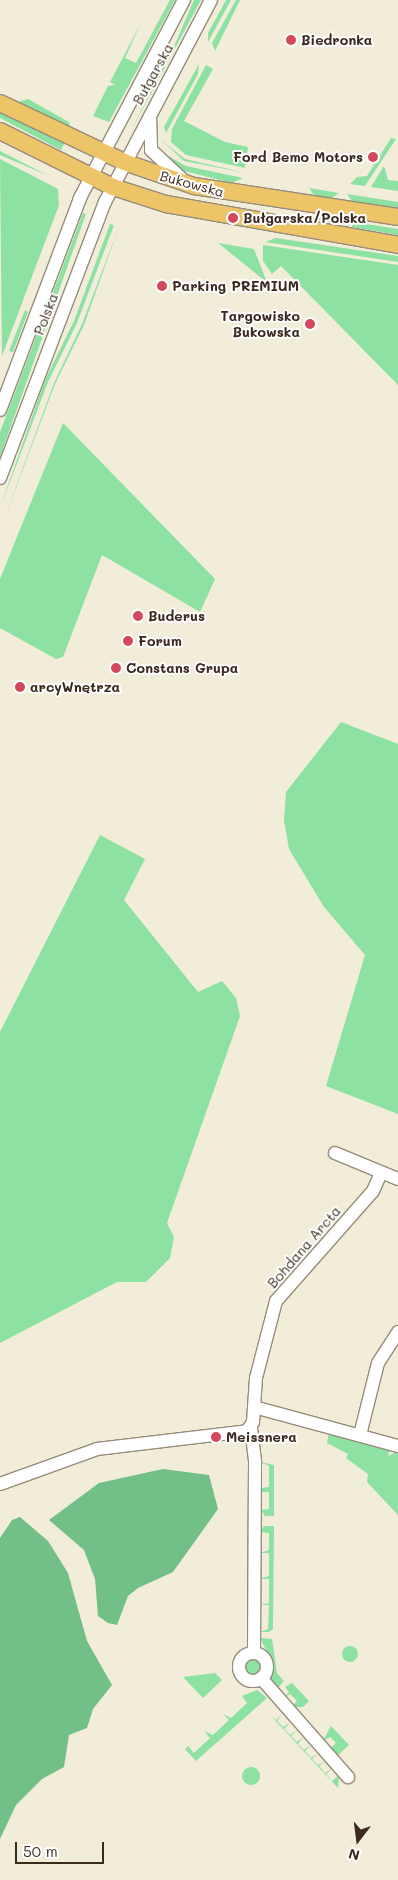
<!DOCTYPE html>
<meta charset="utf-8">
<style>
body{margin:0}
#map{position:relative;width:398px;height:1880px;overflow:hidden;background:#f1edd8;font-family:Mali,sans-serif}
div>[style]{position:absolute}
.green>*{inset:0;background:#8de1a2}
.round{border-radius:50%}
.forest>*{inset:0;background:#72bf88}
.roads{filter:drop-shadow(1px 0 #968c7b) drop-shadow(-1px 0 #968c7b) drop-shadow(0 1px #968c7b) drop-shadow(0 -1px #968c7b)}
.minor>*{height:12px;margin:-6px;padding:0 6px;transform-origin:6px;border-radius:6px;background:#fff}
.minor>.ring{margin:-6px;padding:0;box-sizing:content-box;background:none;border:12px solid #fff;border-radius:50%}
.major>*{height:16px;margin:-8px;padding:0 8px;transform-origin:8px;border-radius:8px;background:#eec469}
.dots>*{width:14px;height:14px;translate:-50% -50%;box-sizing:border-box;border:2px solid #fff;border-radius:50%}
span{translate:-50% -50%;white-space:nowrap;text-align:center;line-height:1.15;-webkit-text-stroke:4px #fff;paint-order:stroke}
.poi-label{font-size:14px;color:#3b2a1e;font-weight:700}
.left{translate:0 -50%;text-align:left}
.right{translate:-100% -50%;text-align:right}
.street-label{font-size:14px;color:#3b2a1e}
.north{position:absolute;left:333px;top:1815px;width:50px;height:50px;-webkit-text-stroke:4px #fff;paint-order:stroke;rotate:195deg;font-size:14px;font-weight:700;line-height:20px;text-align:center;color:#3b2a1e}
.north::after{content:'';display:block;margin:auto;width:18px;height:22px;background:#3b2a1e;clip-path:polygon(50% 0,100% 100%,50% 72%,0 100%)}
.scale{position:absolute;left:15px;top:1842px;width:89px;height:22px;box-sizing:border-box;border:2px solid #3b2a1e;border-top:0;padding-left:6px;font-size:15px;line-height:18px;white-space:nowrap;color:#3b2a1e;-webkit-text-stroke:4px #fff;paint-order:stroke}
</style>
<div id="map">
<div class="green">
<div style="clip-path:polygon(170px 0,175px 0,109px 122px,93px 116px,108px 86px,115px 85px,110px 82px,141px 23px,125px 58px,136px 63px)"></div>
<div style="clip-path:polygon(194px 0,201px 0,129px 134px,175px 44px)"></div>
<div style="clip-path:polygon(226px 0,231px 0,208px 42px,208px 33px)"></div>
<div style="clip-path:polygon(236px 0,240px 0,215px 51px,212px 43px)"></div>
<div style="clip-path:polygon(199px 64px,198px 74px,166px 133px,164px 127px)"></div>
<div style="clip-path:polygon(206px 65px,213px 69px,184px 121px,225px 142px,248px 147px,245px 168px,186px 155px,171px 142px,172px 129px)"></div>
<div style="clip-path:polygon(28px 99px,69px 122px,71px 130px,18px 102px)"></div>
<div style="clip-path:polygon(0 109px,65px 142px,61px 150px,0 118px)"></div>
<div style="clip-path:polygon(391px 138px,396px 139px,365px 186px,350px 184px,357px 177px,367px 176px)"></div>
<div style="clip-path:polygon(161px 140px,185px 159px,246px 173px,184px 161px)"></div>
<div style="clip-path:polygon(0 151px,49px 176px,0 155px)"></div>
<div style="clip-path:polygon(161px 152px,186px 166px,243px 178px,232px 183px,184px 171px,172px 166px)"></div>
<div style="clip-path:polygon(0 159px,58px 189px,59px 205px,2px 356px)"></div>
<div style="clip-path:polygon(384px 166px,388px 180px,398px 181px,398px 191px,371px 187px)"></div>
<div style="clip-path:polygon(309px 188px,339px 193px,332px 198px,314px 195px)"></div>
<div style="clip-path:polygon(347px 194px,398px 202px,398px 208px,352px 201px)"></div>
<div style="clip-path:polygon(83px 213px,86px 214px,0 457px,0 432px)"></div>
<div style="clip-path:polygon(298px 216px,315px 217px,349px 222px,349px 226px)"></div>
<div style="clip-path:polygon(353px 222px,398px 229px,398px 235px,352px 227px)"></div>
<div style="clip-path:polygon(110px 224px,114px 225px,77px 323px,48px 382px,0 508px,45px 380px,74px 321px)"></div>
<div style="clip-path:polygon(119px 227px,84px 325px,55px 384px,0 530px,54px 383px,82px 324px)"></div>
<div style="clip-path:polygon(276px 238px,398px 256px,398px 262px,265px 242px)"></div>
<div style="clip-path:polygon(218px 243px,254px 249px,266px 280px,264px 280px)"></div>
<div style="clip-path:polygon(263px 245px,398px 265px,398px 385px,281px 266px,272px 274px,263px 261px)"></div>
<div style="clip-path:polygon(25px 310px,28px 312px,13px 352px,9px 351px)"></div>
<div style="clip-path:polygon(63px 423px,215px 579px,200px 612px,102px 555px,63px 657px,56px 659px,0 628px,0 579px)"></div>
<div style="clip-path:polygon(341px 722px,398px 744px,398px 1114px,326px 1086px,365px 955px,324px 907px,289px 849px,284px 820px,286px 792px)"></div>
<div style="clip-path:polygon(100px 835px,145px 859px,124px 900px,198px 992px,222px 981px,236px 998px,240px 1016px,167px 1223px,174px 1237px,170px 1258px,146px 1282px,117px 1282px,0 1343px,0 1032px)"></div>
<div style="clip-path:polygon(329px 1432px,390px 1448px,388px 1456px,398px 1451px,398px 1515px,367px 1482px,368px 1474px,346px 1458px,348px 1454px,327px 1443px)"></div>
<div style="clip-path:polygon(261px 1462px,274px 1465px,274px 1516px,265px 1516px,261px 1510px,269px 1509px,269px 1492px,261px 1492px,261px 1488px,269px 1487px,269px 1466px)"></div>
<div style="clip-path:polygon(264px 1526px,274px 1526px,273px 1629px,269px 1632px,260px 1632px,268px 1629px,269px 1605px,260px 1605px,269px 1603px,269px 1579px,260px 1579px,269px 1576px,269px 1553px,260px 1553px,269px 1550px,269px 1533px,260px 1532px)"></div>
<div style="clip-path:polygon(260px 1638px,272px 1639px,277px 1673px,284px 1681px,276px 1690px,270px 1682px,272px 1662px)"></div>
<div class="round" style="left:342px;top:1646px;width:16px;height:16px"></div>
<div class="round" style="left:244px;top:1658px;width:18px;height:18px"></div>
<div style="clip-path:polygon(215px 1673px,222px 1680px,203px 1698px,183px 1677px)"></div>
<div style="clip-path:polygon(292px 1683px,309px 1701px,303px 1707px,291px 1707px,297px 1701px,290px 1694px,283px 1698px,289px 1692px,285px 1687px)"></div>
<div style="clip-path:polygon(257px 1690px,267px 1698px,196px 1761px,185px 1749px,188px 1746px,194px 1753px,210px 1738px,204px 1731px,213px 1735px,229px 1720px,223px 1714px,231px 1718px,247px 1703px,242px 1696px)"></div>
<div style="clip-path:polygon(282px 1714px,277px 1721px,283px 1727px,290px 1723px,284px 1729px,290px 1735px,297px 1730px,291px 1736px,297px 1742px,303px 1737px,298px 1744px,304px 1750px,311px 1745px,305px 1751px,311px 1758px,318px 1753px,312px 1759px,318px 1765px,325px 1761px,319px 1766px,325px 1773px,333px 1768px,326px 1774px,332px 1781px,339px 1775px,338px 1788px,272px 1717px,276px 1720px)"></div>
<div style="clip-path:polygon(331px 1726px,349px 1745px,337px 1756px,330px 1749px,336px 1743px,330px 1737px,323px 1741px)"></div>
<div class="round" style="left:242px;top:1767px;width:18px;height:18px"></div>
</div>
<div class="forest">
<div style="clip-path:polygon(163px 1469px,209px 1475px,218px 1509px,173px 1572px,138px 1588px,128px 1596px,117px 1625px,108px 1623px,98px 1616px,95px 1579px,84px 1550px,49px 1520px,99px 1483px)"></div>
<div style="clip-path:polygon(20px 1517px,48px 1541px,68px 1573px,87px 1641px,112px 1685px,93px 1709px,87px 1728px,69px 1735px,64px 1767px,42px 1779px,16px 1805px,0 1839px,0 1538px,12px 1520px)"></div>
</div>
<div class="roads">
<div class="minor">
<div style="left:150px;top:116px;width:34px;rotate:88deg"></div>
<div style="left:151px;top:150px;width:41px;rotate:43deg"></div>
<div style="left:0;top:410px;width:227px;rotate:-69.3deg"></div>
<div style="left:80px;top:198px;width:224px;rotate:-62.3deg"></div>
<div style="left:0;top:478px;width:295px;rotate:-69.2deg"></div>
<div style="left:105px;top:202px;width:228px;rotate:-62.3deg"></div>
<div style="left:335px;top:1153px;width:68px;rotate:22.4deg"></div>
<div style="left:254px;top:1407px;width:149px;rotate:15.2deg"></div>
<div style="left:251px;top:1428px;width:35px;rotate:83deg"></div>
<div style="left:255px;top:1463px;width:189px;rotate:90.3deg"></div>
<div style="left:360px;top:1435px;width:74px;rotate:-76deg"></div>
<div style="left:378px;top:1363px;width:37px;rotate:-57deg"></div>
<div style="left:0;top:1484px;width:103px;rotate:-19.8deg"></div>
<div style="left:97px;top:1449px;width:151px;rotate:-6.8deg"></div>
<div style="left:247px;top:1431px;width:11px;rotate:-56deg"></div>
<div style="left:253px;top:1422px;width:44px;rotate:-86.1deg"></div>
<div style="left:256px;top:1378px;width:80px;rotate:-75.4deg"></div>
<div style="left:276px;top:1301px;width:147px;rotate:-48.6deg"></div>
<div style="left:373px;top:1191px;width:20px;rotate:-66deg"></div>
<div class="ring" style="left:239px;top:1653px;width:16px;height:16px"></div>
<div style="left:261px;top:1678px;width:132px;rotate:48.7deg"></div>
</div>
<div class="major">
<div style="left:0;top:103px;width:137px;rotate:25.4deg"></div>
<div style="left:124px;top:162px;width:74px;rotate:18.9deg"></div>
<div style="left:194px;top:186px;width:206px;rotate:8.6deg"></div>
<div style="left:0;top:131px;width:126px;rotate:26.4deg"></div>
<div style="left:113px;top:187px;width:56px;rotate:17.8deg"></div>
<div style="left:166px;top:204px;width:236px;rotate:10deg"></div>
</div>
</div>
<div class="dots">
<div style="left:291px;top:40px;background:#d1495b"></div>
<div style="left:373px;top:157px;background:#d1495b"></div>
<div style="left:233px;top:218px;background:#d1495b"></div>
<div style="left:162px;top:286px;background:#d1495b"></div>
<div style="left:310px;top:324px;background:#d1495b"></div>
<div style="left:138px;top:616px;background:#d1495b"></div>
<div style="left:128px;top:641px;background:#d1495b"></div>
<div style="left:116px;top:668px;background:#d1495b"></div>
<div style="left:20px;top:687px;background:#d1495b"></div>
<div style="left:216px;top:1437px;background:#d1495b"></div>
</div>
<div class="poi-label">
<span class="left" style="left:301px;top:40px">Biedronka</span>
<span class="right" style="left:363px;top:157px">Ford Bemo Motors</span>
<span class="left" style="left:243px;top:218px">Bułgarska/Polska</span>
<span class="left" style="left:172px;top:286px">Parking PREMIUM</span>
<span class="right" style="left:300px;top:324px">Targowisko<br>Bukowska</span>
<span class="left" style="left:148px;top:616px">Buderus</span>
<span class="left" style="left:138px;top:641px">Forum</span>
<span class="left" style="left:126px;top:668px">Constans Grupa</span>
<span class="left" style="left:30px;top:687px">arcyWnętrza</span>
<span class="left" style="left:226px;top:1437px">Meissnera</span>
</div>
<div class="street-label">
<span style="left:153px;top:74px;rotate:-61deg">Bułgarska</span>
<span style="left:192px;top:184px;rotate:15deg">Bukowska</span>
<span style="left:46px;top:314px;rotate:-69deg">Polska</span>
<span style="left:304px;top:1247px;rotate:-49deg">Bohdana Arcta</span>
</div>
<div class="north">N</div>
<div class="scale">50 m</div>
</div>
